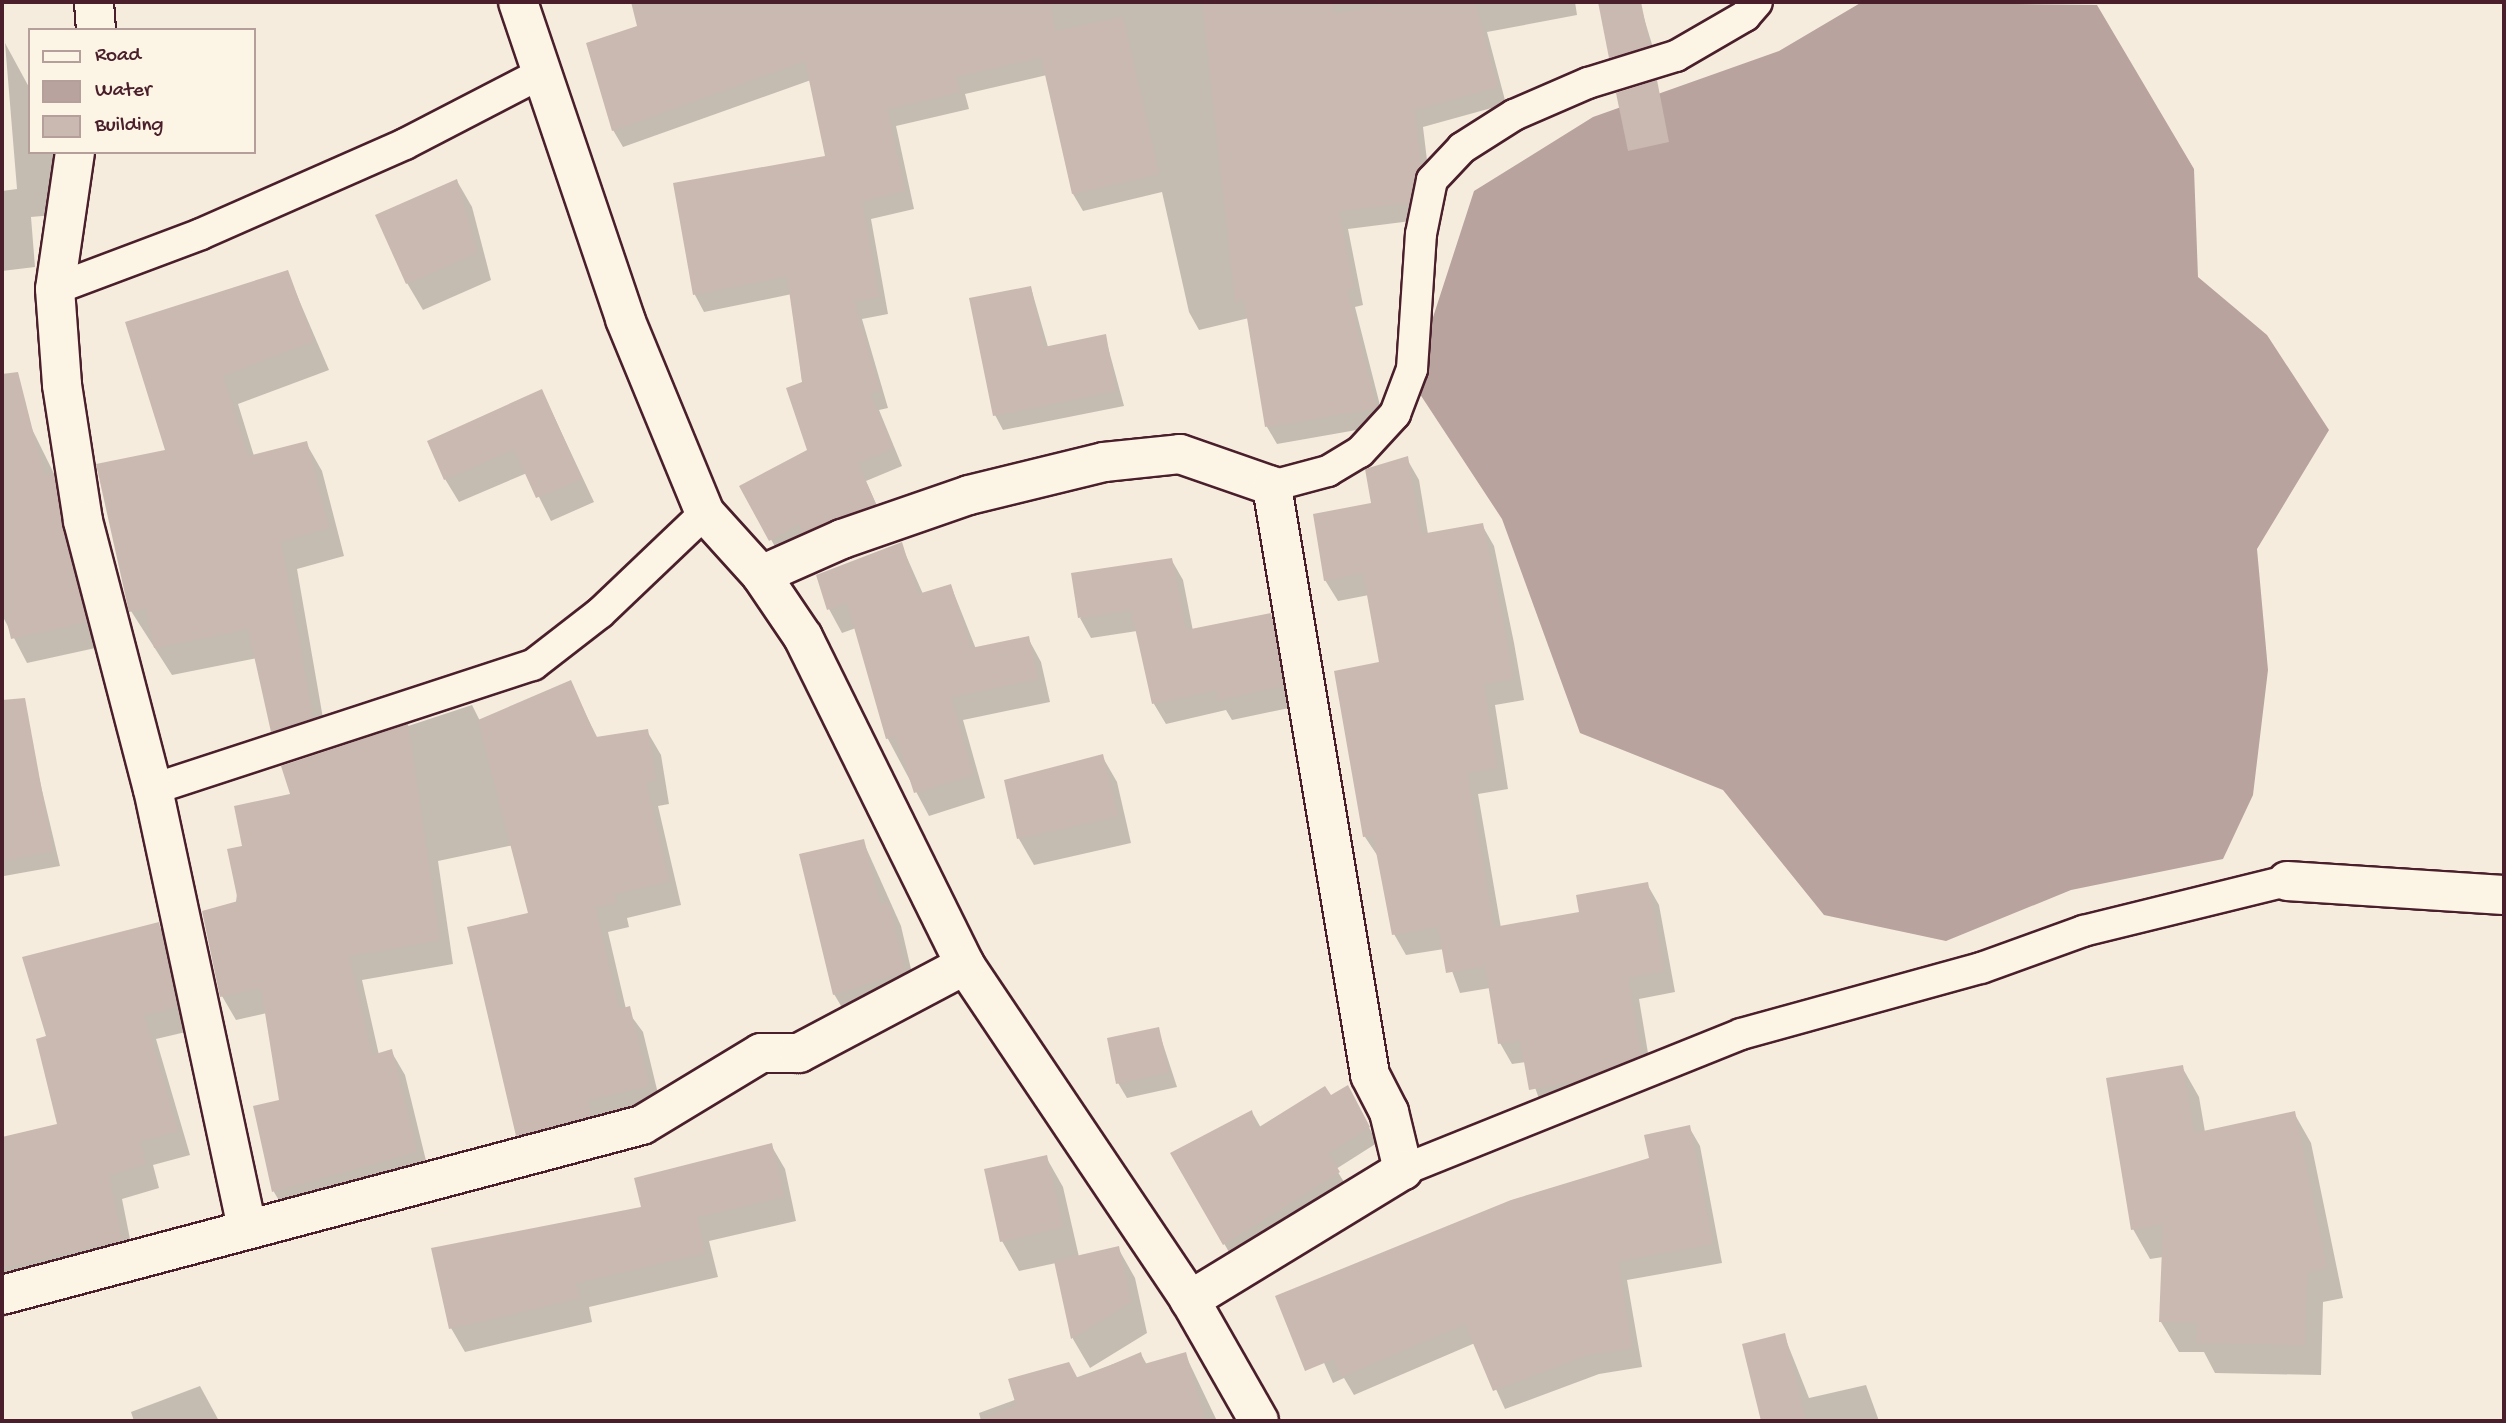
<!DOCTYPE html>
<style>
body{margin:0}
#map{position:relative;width:2506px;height:1423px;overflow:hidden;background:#f5ecde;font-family:"Gochi Hand",sans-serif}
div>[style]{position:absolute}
.water>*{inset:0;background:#b8a39e}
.shadow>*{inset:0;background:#0003}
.building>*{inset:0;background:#cab9b1}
.roads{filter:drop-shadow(2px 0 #4a1f2b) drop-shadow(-2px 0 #4a1f2b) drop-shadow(0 2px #4a1f2b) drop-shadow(0 -2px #4a1f2b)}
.lane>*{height:30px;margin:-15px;padding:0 15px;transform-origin:15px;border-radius:15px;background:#fcf5e5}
.street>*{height:38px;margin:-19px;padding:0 19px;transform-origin:19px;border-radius:19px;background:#fcf5e5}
span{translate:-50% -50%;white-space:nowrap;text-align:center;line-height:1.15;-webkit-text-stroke:5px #fcf5e5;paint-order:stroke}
.frame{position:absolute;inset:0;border:4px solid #4a1f2b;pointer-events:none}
.legend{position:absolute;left:28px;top:28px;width:228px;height:126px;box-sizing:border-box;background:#fcf5e5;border:2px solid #b59f9b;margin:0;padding:9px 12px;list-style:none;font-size:21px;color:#4a1f2b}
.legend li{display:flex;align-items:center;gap:14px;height:35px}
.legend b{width:35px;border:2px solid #b59f9b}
</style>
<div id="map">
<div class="water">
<div style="clip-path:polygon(1862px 2px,2097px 5px,2194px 169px,2198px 277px,2267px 335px,2329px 430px,2257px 549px,2268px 670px,2253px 795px,2223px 859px,2071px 890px,1946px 941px,1824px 915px,1723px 790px,1580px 733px,1502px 519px,1412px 382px,1474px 191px,1593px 117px,1779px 51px)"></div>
</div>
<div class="shadow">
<div style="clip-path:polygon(633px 2px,1575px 2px,1577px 15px,1487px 32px,1506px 104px,1423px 127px,1430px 185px,1419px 220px,1348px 229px,1363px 305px,1355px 307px,1385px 425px,1277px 444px,1267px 427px,1249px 318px,1199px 330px,1189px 312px,1162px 192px,1083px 211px,1073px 194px,1047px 75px,965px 94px,969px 109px,896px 126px,914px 209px,871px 219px,888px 314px,862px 319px,888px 408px,879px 410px,902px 466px,866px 481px,884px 522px,781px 557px,741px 487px,810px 450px,792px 294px,704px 312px,695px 295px,675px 184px,827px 158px,811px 80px,623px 147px,613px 130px,639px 28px)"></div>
<div style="clip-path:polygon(1641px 8px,1657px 61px,1619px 72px,1602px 15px)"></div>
<div style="clip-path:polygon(5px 43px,30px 89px,30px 152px,60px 152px,65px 214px,31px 217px,35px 267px,2px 271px,2px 191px,17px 189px)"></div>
<div style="clip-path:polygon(457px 181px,472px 207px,491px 280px,423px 310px,407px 283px)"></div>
<div style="clip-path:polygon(287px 272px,329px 370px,238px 404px,254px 456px,306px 443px,322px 471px,344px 556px,297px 569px,328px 747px,289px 760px,273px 731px,257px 658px,172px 675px,131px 611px,168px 452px)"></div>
<div style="clip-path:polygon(1031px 288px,1048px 347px,1105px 336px,1124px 406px,1003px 430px,995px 415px)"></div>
<div style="clip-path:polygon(542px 391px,594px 502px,551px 521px,527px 473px,459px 502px,445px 479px)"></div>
<div style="clip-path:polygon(30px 425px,67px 500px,100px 647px,27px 663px,2px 615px,2px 432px)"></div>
<div style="clip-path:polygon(1407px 459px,1419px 480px,1428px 534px,1482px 525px,1494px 546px,1514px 643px,1524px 700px,1495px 705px,1508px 789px,1478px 794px,1501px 928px,1581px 913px,1647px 884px,1659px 905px,1675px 992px,1639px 999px,1652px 1077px,1543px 1110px,1526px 1062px,1512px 1064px,1500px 1043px,1490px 988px,1460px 993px,1444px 949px,1406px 955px,1394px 934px,1379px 858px,1365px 837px,1381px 664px,1369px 595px,1338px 601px,1325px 580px)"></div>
<div style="clip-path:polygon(901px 544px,923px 594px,951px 586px,976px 649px,1028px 638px,1041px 662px,1050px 702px,963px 720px,985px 798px,929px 816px,888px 739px,856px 628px,842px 633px,829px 609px)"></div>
<div style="clip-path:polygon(1171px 559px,1183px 580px,1193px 631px,1270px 615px,1282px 636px,1294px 707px,1232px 720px,1226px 710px,1166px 724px,1154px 704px,1137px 631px,1091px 638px,1080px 618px)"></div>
<div style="clip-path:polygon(570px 683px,598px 739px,647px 731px,661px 755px,669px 804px,658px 806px,681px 905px,627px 918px,629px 927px,608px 932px,626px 1009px,643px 1032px,662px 1110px,531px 1159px,517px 1135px,530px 914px,514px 845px,438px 861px,453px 964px,362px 980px,379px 1055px,391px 1051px,405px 1075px,430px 1177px,288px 1216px,274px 1192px,255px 1108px,281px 1101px,267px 1013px,236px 1020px,222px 996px,244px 847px,293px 796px,284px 767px,472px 705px,480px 721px)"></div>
<div style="clip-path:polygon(1102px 756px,1117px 782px,1131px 843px,1034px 865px,1019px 839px,1006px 781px)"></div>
<div style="clip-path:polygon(36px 765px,60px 866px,4px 876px,2px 773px)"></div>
<div style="clip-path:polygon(863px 841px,901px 926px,917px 995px,847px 1016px,834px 994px)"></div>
<div style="clip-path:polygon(158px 924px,172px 947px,190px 1031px,156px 1039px,190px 1155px,153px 1165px,159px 1188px,122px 1199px,135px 1264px,2px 1302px,2px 1230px,15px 1227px,2px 1138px,59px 1125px,48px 1038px)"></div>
<div style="clip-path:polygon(1158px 1029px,1177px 1087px,1127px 1098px,1118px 1083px)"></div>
<div style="clip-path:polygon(2182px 1067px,2199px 1097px,2205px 1132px,2294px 1113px,2311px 1143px,2343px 1298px,2323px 1302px,2321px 1375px,2215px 1373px,2204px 1352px,2179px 1352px,2161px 1322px,2163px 1257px,2150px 1259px,2133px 1229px)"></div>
<div style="clip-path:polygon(1331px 1098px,1356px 1102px,1377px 1143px,1336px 1169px,1347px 1187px,1233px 1259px,1172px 1153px,1252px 1112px,1261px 1128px)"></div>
<div style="clip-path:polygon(1689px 1127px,1700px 1146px,1722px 1263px,1627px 1280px,1642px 1367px,1599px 1374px,1505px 1409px,1475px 1343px,1354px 1395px,1344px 1378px,1333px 1383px,1292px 1291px,1651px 1160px)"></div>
<div style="clip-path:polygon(771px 1145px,785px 1169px,796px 1221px,709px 1241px,718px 1277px,589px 1307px,592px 1322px,465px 1352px,451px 1328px,643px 1209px)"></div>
<div style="clip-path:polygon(1046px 1157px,1063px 1187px,1079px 1257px,1118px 1248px,1135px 1278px,1147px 1333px,1090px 1368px,1073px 1339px,1056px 1263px,1019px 1271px,1002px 1241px)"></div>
<div style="clip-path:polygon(1784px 1335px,1809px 1398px,1866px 1385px,1879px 1421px,1762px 1421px,1744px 1345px)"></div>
<div style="clip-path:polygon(1141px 1354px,1147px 1365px,1185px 1354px,1217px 1421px,981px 1421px,979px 1413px)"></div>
<div style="clip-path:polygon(200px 1386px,219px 1421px,134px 1421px,131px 1412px)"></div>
</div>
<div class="building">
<div style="clip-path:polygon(631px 2px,1050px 2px,1055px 31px,1123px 17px,1159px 174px,1072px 194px,1041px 57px,956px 77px,960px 92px,887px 109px,905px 191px,862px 201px,879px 297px,854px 301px,880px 390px,870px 393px,893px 448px,858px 463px,876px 504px,802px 533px,800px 524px,769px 541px,739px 486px,807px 450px,786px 388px,802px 382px,787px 276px,693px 295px,673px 183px,825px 156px,805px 61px,612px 131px,586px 43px,637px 26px)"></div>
<div style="clip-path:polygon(1202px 2px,1332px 2px,1334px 14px,1402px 2px,1475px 2px,1498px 87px,1414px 110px,1421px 166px,1410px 203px,1339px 211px,1354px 288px,1347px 290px,1377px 408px,1265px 427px,1244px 300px,1235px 302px)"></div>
<div style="clip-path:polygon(1598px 2px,1641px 2px,1650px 46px,1609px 58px)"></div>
<div style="clip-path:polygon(1657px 80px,1669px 142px,1628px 151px,1616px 93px)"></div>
<div style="clip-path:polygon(457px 179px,477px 253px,406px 284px,375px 215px)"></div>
<div style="clip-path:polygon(288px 270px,314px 341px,223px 376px,248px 456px,307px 441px,329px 528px,281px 541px,313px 718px,271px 732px,248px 629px,154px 648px,146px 608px,129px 612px,96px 464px,165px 450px,125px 322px)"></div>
<div style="clip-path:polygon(1031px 286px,1044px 347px,1106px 334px,1116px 391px,993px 416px,969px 298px)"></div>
<div style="clip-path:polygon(18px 372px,44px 475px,53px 473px,87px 622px,11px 639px,2px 601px,2px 374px)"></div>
<div style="clip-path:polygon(542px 389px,582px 479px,536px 498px,514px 449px,444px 480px,427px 441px)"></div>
<div style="clip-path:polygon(1408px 456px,1421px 534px,1483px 523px,1503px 620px,1513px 679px,1484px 684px,1497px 768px,1467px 773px,1494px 927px,1579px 912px,1576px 895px,1648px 882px,1664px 971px,1628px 978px,1641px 1055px,1577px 1081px,1529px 1090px,1520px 1040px,1498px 1044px,1485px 966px,1446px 973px,1438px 927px,1392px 935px,1373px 836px,1363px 837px,1334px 671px,1379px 662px,1363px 573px,1324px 581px,1313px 514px,1371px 503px,1365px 469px)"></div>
<div style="clip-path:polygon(902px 542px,918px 594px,951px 584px,971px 648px,1029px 636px,1038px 679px,951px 697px,973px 775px,914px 793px,896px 737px,886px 739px,847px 603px,827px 610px,816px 575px)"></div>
<div style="clip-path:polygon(1172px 558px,1186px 630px,1271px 613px,1283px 686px,1218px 700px,1216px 690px,1152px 704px,1131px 610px,1078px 618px,1071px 573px)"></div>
<div style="clip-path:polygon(571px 680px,596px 737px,648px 729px,656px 780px,646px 782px,669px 881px,614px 894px,616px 903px,595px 907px,619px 1009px,630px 1006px,649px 1086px,588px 1100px,591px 1116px,516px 1136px,467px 927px,528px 913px,478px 720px)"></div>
<div style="clip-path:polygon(25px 698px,53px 851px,2px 861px,2px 700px)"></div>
<div style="clip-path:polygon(408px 724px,440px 940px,349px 956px,372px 1055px,392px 1049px,417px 1152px,272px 1192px,253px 1106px,279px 1100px,261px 988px,220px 997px,202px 911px,238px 901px,227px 849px,242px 846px,234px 806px,290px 794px,281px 766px)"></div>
<div style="clip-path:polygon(1103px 754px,1118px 816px,1017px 839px,1004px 780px)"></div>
<div style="clip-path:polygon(864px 839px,880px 904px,889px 902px,905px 972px,833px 995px,799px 854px)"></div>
<div style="clip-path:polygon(159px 922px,177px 1007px,144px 1015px,178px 1131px,140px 1141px,146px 1164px,109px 1175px,122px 1240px,2px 1268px,2px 1137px,57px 1124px,36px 1039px,46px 1036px,22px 957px)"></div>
<div style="clip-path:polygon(1159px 1027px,1169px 1072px,1116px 1084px,1107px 1038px)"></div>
<div style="clip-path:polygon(2183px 1065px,2194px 1133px,2295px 1111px,2327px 1268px,2307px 1272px,2305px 1345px,2196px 1343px,2197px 1323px,2159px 1322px,2163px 1224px,2131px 1230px,2106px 1078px)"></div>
<div style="clip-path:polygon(1348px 1085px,1370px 1127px,1328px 1153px,1340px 1172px,1223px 1245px,1170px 1153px,1252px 1110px,1256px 1129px,1325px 1086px,1331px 1095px)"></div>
<div style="clip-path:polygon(1690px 1125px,1713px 1244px,1618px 1261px,1632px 1348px,1587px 1355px,1493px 1391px,1465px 1324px,1341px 1377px,1334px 1359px,1305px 1371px,1275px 1296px,1511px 1200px,1649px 1158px,1644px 1135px)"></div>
<div style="clip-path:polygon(772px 1143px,784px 1197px,697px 1217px,705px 1253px,576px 1283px,580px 1298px,449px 1329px,431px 1248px,641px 1207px,634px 1178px)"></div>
<div style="clip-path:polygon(1047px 1155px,1063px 1227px,1000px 1242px,984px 1169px)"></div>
<div style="clip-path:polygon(1119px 1246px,1131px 1302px,1071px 1339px,1054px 1261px)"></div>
<div style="clip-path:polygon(1785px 1333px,1806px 1421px,1761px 1421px,1742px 1344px)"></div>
<div style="clip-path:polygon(1141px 1352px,1144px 1364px,1186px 1352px,1205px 1421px,978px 1421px,1016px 1405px,1008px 1379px,1069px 1362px,1078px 1379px)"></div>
</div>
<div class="roads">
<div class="lane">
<div style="left:55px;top:289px;width:156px;rotate:-20.6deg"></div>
<div style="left:201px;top:234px;width:223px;rotate:-23.8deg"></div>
<div style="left:405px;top:144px;width:154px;rotate:-27.4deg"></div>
<div style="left:1272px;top:486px;width:58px;rotate:-15deg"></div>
<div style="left:1328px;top:471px;width:37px;rotate:-31deg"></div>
<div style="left:1360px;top:452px;width:52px;rotate:-47.4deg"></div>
<div style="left:1395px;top:414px;width:48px;rotate:-69.3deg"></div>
<div style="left:1412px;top:369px;width:135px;rotate:-86.2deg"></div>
<div style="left:1421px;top:234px;width:55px;rotate:-78.5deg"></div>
<div style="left:1432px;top:180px;width:44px;rotate:-46.8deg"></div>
<div style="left:1462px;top:148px;width:62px;rotate:-32.4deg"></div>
<div style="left:1514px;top:115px;width:81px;rotate:-23.4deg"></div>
<div style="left:1588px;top:83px;width:92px;rotate:-17.1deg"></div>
<div style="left:1676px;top:56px;width:80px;rotate:-30.1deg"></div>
<div style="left:1745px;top:16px;width:18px;rotate:-49deg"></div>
<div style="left:153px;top:789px;width:400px;rotate:-18.1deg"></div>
<div style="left:533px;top:665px;width:85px;rotate:-37.8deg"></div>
<div style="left:600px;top:613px;width:145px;rotate:-43.6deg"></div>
<div style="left:1403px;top:1170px;width:364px;rotate:-21.9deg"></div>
<div style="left:1741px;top:1034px;width:249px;rotate:-15.4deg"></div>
<div style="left:1981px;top:968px;width:109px;rotate:-19.9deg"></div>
<div style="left:2083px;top:931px;width:210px;rotate:-13.8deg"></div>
</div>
<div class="street">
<div style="left:94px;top:2px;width:28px;rotate:86deg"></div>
<div style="left:518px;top:2px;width:335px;rotate:71.3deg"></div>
<div style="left:625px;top:319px;width:210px;rotate:67.6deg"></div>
<div style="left:705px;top:513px;width:84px;rotate:47.9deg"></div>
<div style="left:761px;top:575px;width:75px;rotate:55.9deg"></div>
<div style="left:803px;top:637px;width:366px;rotate:63.7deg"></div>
<div style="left:965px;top:965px;width:404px;rotate:56.1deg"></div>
<div style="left:1190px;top:1300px;width:139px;rotate:60.3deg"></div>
<div style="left:75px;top:152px;width:138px;rotate:98.3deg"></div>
<div style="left:55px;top:289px;width:96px;rotate:85.8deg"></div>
<div style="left:62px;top:385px;width:138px;rotate:81.2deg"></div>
<div style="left:83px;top:521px;width:277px;rotate:75.4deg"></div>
<div style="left:153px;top:789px;width:447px;rotate:77.9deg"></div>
<div style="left:761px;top:575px;width:89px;rotate:-24deg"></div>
<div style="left:842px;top:539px;width:134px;rotate:-19.1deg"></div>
<div style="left:969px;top:495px;width:139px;rotate:-13.7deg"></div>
<div style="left:1104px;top:462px;width:76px;rotate:-6deg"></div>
<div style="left:1180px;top:454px;width:97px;rotate:19.2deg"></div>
<div style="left:1272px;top:486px;width:597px;rotate:80.55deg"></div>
<div style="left:1370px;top:1075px;width:42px;rotate:62.8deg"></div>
<div style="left:1389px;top:1112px;width:60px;rotate:76.4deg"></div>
<div style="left:1403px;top:1170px;width:250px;rotate:148.6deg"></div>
<div style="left:2287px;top:881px;width:217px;rotate:3.7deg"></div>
<div style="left:2px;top:1295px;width:662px;rotate:-14.88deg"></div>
<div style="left:642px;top:1125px;width:139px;rotate:-31.2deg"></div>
<div style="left:761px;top:1053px;width:38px"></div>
<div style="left:799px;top:1053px;width:188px;rotate:-27.9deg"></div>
</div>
</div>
<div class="frame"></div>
<ul class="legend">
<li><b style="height:9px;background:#fcf5e5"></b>Road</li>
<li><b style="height:19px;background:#b8a39e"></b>Water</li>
<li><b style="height:19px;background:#cab9b1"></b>Building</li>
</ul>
</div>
